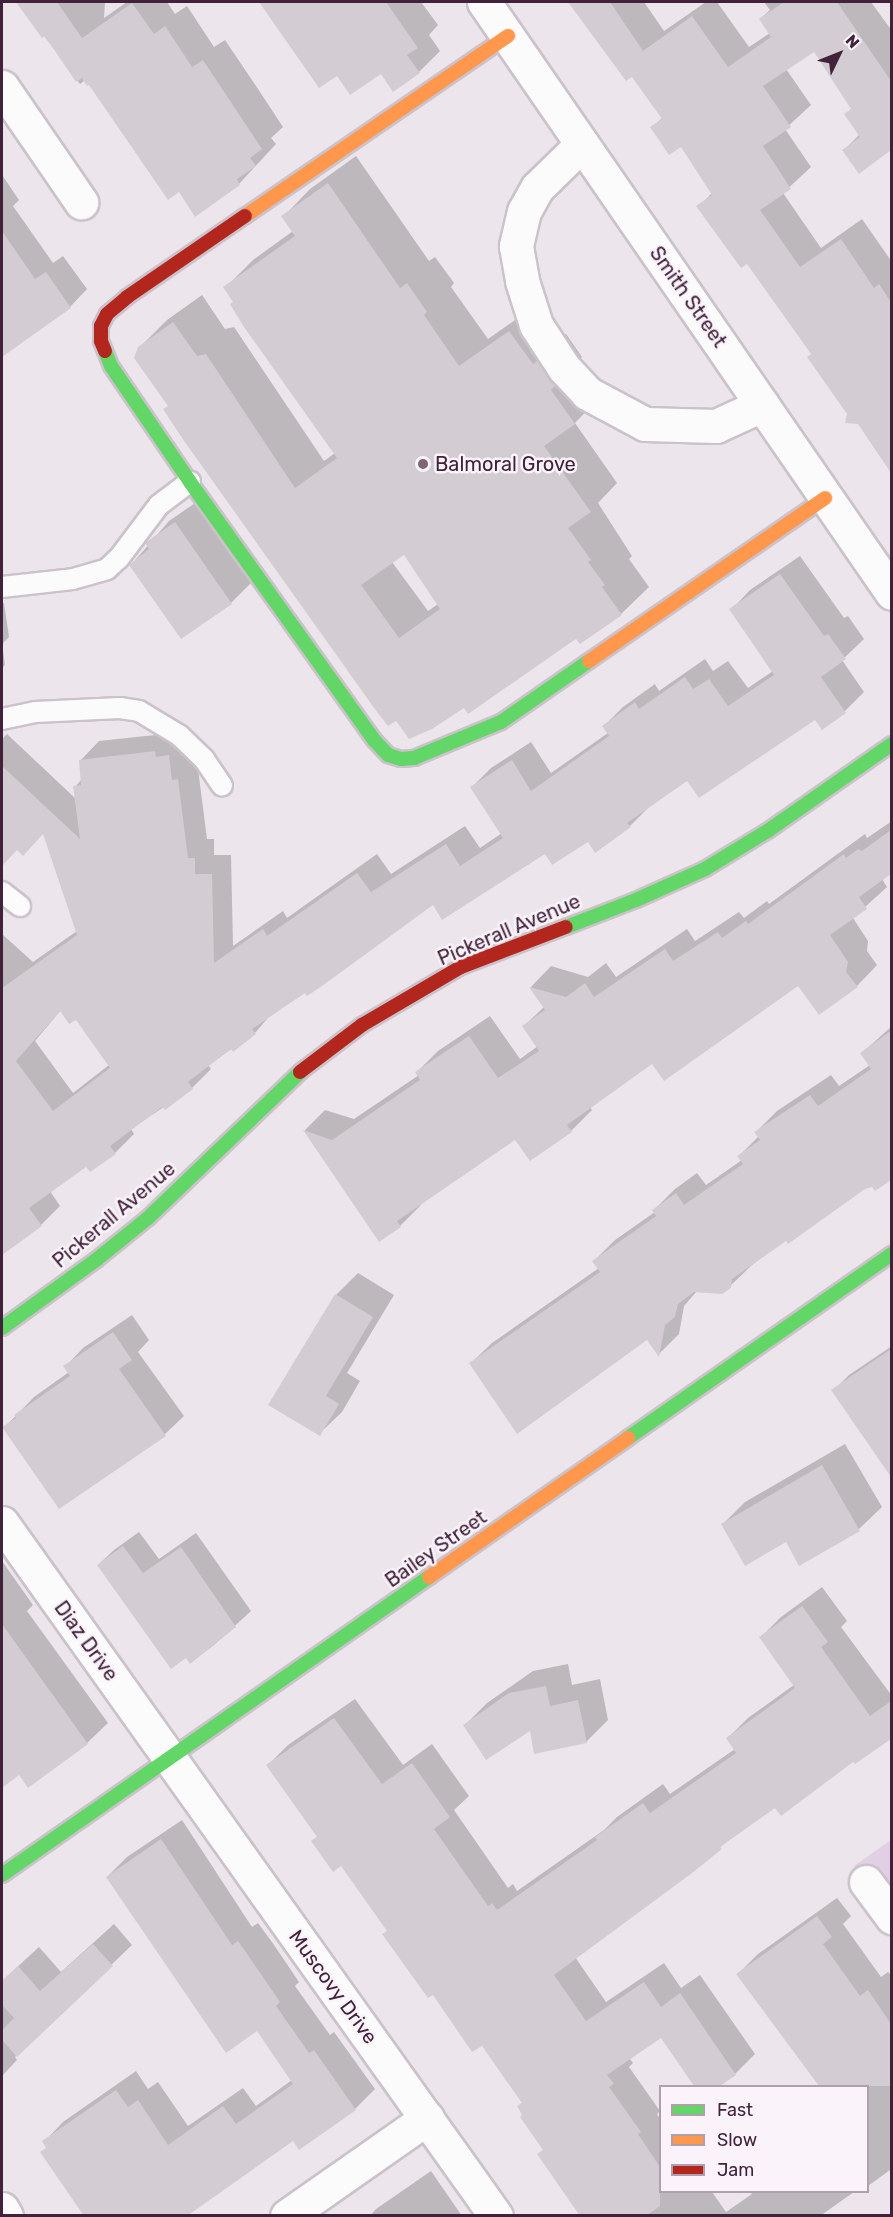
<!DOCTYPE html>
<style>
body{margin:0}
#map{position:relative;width:893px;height:2217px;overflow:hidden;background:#ece6ec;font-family:Rubik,sans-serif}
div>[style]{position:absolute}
.green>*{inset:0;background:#e0cfe5}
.shadow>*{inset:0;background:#0003}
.building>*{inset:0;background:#d3cdd3}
.roads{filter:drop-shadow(2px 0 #cbc2ca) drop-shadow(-2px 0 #cbc2ca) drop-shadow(0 2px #cbc2ca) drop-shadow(0 -2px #cbc2ca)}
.lane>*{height:20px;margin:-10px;padding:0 10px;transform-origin:10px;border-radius:10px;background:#fcfbfc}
.street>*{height:33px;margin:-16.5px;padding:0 16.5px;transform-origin:16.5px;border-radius:16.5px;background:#fcfbfc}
.fast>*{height:14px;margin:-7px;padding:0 7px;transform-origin:7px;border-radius:7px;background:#63d668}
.slow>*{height:14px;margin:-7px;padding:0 7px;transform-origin:7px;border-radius:7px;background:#ff974d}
.jam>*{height:14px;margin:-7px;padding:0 7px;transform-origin:7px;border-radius:7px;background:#b3261e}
.dots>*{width:16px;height:16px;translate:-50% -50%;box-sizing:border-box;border:3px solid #faf4fa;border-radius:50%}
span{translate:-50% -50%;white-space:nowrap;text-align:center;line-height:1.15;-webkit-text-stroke:5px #faf4fa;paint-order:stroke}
.street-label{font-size:20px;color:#40223a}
.poi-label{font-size:20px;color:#40223a}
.left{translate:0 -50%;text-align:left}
.frame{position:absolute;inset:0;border:3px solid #40223a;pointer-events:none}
.legend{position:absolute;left:659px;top:2085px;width:210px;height:108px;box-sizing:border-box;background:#faf4fa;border:2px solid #b0a0ad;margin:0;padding:8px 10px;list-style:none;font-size:18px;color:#40223a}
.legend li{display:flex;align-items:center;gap:12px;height:30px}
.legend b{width:30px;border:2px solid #b0a0ad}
.north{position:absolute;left:809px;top:24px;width:60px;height:60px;-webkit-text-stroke:4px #faf4fa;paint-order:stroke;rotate:47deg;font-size:16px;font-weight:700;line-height:24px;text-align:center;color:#40223a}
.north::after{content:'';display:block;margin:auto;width:21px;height:27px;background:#40223a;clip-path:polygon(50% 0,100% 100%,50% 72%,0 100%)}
</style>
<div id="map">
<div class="green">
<div style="clip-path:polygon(891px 1840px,891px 1917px,854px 1866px)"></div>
</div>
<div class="shadow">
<div style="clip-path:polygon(19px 2px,105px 2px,104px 18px,127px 2px,167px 2px,175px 14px,187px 6px,214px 47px,225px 40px,258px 89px,283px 127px,271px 138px,276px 144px,239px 184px,179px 190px,89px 83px,85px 80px,80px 84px)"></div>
<div style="clip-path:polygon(266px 2px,421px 2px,438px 25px,429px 35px,440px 51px,419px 72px,337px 74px,263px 5px)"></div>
<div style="clip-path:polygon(570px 2px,644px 2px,664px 31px,706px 2px,717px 2px,749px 47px,770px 33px,760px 19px,770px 10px,764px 2px,871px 2px,892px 31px,892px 148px,859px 172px,844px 150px,860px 134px,846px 114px,853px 107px,814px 50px,786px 69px,811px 105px,785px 129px,811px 167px,783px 193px,821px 248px,862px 219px,892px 262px,892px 470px,859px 423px,848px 414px,812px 353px,748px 262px,698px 207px,712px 193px,681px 145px,652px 128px,663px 117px,632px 75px,626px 79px)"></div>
<div style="clip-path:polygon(evenodd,356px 156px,429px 261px,435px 257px,454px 283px,451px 287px,488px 339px,538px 304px,561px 337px,566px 334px,582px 357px,578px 361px,602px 395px,575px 423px,617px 483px,598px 503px,632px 556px,629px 559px,649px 587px,621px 614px,577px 637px,468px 712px,169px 405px,139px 348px,167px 320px,202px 295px,225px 329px,234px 327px,324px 461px,335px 453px,225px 288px,253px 260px,293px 231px,283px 217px,310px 189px,356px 156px,404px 553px,438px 604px,428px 611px,392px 562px,404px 553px)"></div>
<div style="clip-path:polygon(2px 175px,19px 200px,13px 206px,53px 263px,63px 256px,87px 289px,70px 307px,2px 355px)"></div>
<div style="clip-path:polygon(198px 501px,253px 581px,231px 603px,131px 565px,169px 521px)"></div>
<div style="clip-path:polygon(evenodd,800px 556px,844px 618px,848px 616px,864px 639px,842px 660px,864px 692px,845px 711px,815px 718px,687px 778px,649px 807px,630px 826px,545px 852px,433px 903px,273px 1012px,255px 1033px,208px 1065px,211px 1069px,192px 1088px,131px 1129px,134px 1134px,115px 1153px,87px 1165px,50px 1191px,60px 1206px,41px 1225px,2px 1253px,2px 1120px,26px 1098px,2px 1076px,2px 934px,33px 962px,77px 931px,44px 832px,17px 848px,2px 864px,2px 739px,7px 734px,76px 799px,75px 787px,82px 779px,80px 761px,99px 741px,174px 733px,188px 737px,190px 762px,197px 761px,207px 839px,214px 839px,214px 855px,231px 855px,233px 946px,283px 911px,287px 918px,377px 854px,391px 874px,465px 826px,480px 848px,502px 833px,472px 787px,491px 768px,531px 742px,551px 773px,608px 733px,604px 726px,623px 707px,655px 684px,659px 691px,705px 659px,713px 671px,728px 661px,748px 688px,773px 671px,731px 610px,750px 590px,800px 556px,61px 1010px,76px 1018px,109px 1065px,73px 1093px,35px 1041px,61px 1010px)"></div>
<div style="clip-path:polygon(2px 603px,4px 603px,9px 637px,2px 644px,5px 665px,2px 668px)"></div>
<div style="clip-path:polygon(892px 821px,892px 872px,882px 879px,887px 887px,853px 918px,868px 941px,867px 951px,877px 965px,857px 986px,799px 983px,653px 1062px,590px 1107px,592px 1110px,571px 1131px,515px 1138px,420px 1203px,421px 1205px,400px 1226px,380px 1240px,305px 1130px,325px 1110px,354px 1119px,419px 1075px,417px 1072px,438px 1051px,490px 1016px,520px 1059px,538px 1046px,524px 1026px,544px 1007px,531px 987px,551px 966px,588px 977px,606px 963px,616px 977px,687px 929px,695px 941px,739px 912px,744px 918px,767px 901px,769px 904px,865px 834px,867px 838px)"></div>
<div style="clip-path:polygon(892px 1026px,892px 1178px,875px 1189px,873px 1185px,864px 1188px,786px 1239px,752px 1265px,730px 1286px,697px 1291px,684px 1306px,679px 1334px,659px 1354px,648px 1338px,471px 1363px,492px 1343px,599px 1268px,594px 1261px,615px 1240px,655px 1212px,654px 1210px,675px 1189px,697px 1173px,706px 1185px,742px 1160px,739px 1156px,759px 1136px,756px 1132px,777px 1111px,831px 1075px,839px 1086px,870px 1065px,862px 1053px)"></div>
<div style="clip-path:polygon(358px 1273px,394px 1295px,347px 1373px,360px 1381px,342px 1412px,319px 1434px,336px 1295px)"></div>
<div style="clip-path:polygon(132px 1315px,149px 1340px,138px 1352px,184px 1416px,165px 1434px,59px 1507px,4px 1428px,34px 1397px,69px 1372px,65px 1367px,83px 1348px)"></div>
<div style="clip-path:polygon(892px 1346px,892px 1476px,833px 1391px,849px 1375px)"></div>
<div style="clip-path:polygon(845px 1444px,882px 1507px,859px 1529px,800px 1564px,786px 1540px,723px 1524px,745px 1502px)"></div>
<div style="clip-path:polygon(139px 1532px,159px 1559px,196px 1533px,251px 1611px,214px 1645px,191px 1662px,98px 1565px,114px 1550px)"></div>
<div style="clip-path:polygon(2px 1561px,33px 1605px,27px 1611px,108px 1723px,87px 1743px,19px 1773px,2px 1786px,2px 1727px,26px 1709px,2px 1675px)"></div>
<div style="clip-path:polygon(822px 1587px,847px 1621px,841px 1627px,892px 1696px,892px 1737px,855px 1762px,853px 1760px,776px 1806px,733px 1836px,691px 1872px,575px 1957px,606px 2002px,664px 1963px,681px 1988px,700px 1975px,755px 2054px,735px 2074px,717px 2086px,696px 2086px,661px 2036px,629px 2058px,633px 2063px,629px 2067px,660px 2111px,657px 2114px,660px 2119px,660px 2192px,712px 2192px,726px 2212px,752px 2194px,750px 2192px,854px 2192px,820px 2216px,578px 2216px,580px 2214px,518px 2106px,523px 2102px,483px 2044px,433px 1993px,384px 1934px,388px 1930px,342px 1864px,313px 1841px,318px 1836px,268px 1765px,288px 1745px,355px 1699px,403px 1765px,432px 1744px,469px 1796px,454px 1810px,508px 1888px,513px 1884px,517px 1891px,604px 1830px,617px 1817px,663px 1784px,670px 1794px,735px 1749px,728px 1738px,748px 1718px,794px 1685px,761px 1637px,781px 1617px)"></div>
<div style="clip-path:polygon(568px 1664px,572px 1685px,600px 1679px,608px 1720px,586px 1742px,531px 1728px,465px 1725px,487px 1703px,533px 1671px)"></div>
<div style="clip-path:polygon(182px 1820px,252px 1927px,258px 1923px,274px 1945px,299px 1982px,295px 1986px,330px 2035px,334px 2032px,375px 2089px,355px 2109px,299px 2148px,293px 2139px,185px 2216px,48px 2147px,44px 2142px,63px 2122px,136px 2071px,148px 2089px,158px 2082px,188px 2126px,243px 2088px,256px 2106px,292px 2080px,257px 2029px,107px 1877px,127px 1857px)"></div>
<div style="clip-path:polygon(837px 1898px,851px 1916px,843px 1924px,881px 1977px,888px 1972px,892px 1976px,892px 2173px,890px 2170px,868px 2186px,868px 2086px,821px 2086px,738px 1974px,758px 1954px)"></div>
<div style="clip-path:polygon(114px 1924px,132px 1945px,15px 2057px,17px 2060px,2px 2076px,2px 1981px,39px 1947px,61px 1972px)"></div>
<div style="clip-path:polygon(431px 2171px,462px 2216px,370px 2216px,376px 2209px)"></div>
</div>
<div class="building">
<div style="clip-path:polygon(16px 2px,57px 2px,82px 38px,132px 3px,154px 34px,165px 26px,192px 67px,203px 60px,262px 149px,250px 158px,256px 166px,237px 179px,240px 185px,195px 217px,179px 192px,168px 200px,89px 85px,87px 86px,82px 78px,76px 82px,45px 36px,42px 38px)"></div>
<div style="clip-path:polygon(259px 2px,386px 2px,418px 48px,407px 55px,420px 73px,393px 92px,381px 74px,350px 95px,337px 76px,319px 88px)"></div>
<div style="clip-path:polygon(568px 2px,610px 2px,643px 51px,692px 16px,728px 67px,771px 37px,759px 19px,784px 2px,837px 2px,891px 81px,891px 150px,859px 174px,842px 150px,860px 137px,844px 114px,851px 109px,814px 52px,763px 86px,791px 127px,763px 146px,791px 189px,760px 210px,800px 267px,841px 239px,874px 288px,879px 284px,891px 302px,891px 473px,858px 424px,845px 423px,847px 414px,807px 357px,811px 354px,747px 264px,741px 268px,696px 206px,712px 195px,681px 147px,669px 155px,650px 127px,662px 119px,632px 77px,626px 81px)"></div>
<div style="clip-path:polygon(evenodd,328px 183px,400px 288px,407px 283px,427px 312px,424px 315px,459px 366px,509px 331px,533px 364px,537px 361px,555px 386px,551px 390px,575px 424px,544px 446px,591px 512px,568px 528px,591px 560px,588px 562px,605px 585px,602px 587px,622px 615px,580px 644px,576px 639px,573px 641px,468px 714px,464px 708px,432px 729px,409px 739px,396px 721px,388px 726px,377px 712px,182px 438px,163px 409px,168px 406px,134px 358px,138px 347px,173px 322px,197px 356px,206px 354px,295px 488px,337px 458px,244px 327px,230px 304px,233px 302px,223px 287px,295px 236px,281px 216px,328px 183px,404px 555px,440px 609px,399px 638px,361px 585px,404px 555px)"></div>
<div style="clip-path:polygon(2px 231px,35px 279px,46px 272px,71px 308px,2px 357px)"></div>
<div style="clip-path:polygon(175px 522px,232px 604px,181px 639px,129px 565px,149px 549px,145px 543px)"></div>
<div style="clip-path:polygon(evenodd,780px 574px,824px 636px,828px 634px,846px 659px,821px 677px,846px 713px,822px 730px,815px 720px,699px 798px,687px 781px,627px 823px,631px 827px,595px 853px,588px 842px,552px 865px,545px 854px,442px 920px,433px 905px,322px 986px,307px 996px,305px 993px,252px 1029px,256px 1034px,233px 1052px,231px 1049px,188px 1082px,193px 1089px,165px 1110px,162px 1107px,110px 1146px,116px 1154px,90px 1172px,86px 1167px,29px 1208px,42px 1226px,2px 1255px,2px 988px,77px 935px,43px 834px,23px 856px,17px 850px,2px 866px,2px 766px,80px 839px,73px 786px,81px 785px,79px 760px,155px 751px,156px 757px,169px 755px,172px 780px,178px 779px,188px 858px,195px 858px,195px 874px,212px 874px,214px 963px,263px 929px,267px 936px,357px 873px,371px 892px,446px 844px,460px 866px,503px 838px,470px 787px,512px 760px,531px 791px,609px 736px,602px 726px,635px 702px,639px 709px,685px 677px,693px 689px,709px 679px,728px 706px,774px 675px,729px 609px,780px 574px,60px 1011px,69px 1024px,76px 1020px,110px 1068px,53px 1111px,16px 1061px,60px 1011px)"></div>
<div style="clip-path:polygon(891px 830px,891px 874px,859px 897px,867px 909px,830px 935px,848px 962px,846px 972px,858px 987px,819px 1015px,798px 986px,664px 1081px,652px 1064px,567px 1125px,572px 1132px,530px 1161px,515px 1140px,397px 1221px,401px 1227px,379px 1242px,303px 1130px,332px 1140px,420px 1080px,415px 1072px,469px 1036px,498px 1078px,539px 1051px,522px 1026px,545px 1010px,529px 987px,566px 997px,585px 983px,594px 997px,665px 949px,673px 961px,718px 932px,722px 938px,746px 921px,748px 924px,844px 854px,846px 858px,858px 849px,862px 851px)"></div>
<div style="clip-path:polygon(891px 1031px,891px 1180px,875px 1191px,872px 1187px,865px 1189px,788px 1244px,786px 1241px,732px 1279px,731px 1288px,722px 1294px,694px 1292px,678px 1304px,675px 1317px,665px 1325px,659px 1357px,647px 1340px,517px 1434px,469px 1363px,600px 1272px,592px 1261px,656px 1216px,652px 1210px,676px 1193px,684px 1205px,743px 1164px,737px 1156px,760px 1140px,754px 1132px,810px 1095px,818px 1106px,871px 1069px,860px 1053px)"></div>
<div style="clip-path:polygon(335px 1294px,373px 1317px,326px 1396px,339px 1404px,320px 1436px,268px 1405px)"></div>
<div style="clip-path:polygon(113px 1332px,132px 1360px,119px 1369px,166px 1436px,59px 1509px,2px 1427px,16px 1418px,14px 1415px,70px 1376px,63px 1366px)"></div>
<div style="clip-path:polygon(891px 1349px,891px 1477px,831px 1390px)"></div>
<div style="clip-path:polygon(822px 1465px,860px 1531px,799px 1566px,786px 1542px,745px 1566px,721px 1524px)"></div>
<div style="clip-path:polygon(123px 1546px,143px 1573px,181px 1547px,236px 1627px,190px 1664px,186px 1658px,171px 1669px,97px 1565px)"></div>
<div style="clip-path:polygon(802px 1606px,828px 1642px,821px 1647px,870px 1716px,891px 1701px,891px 1739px,855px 1764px,853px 1762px,781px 1816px,775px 1808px,720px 1847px,722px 1849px,692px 1873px,554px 1975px,586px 2021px,644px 1982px,661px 2007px,680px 1993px,736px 2075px,720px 2086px,694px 2086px,661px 2038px,607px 2075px,614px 2084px,609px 2087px,641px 2132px,638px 2134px,660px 2167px,660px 2206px,646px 2216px,580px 2216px,537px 2154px,543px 2150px,520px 2117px,522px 2115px,517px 2106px,522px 2103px,482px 2046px,472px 2052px,433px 1995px,428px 1998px,382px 1934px,387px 1931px,341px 1866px,333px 1872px,311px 1841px,317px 1837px,266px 1765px,334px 1718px,382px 1784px,412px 1763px,450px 1817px,434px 1829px,488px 1906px,492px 1903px,497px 1910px,597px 1840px,595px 1837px,643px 1803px,650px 1813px,736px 1753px,726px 1738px,795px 1688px,759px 1637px)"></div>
<div style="clip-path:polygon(2px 1624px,88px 1744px,28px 1788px,19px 1775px,2px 1788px)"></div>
<div style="clip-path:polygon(546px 1686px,550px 1706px,578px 1700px,587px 1743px,534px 1754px,530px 1731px,486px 1760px,463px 1725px,509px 1693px)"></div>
<div style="clip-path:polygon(161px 1839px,232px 1945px,238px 1941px,254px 1964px,280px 2002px,276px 2006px,309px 2053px,314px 2050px,356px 2110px,299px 2150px,293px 2141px,187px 2216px,84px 2216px,40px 2152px,46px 2148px,42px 2141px,116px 2090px,128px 2107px,138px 2100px,168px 2145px,223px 2106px,236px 2124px,293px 2084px,257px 2031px,226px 2053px,106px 1877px)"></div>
<div style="clip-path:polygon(817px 1916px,832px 1937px,823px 1944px,860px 1996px,868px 1990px,891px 2024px,891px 2086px,819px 2086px,736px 1974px)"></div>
<div style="clip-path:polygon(93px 1944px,113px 1966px,17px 2057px,2px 2040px,2px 2030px,14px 2018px,2px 2005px,2px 1981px,18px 1966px,40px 1991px)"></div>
</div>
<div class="roads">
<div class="lane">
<div style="left:2px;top:587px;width:71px;rotate:-6.4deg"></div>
<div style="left:73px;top:579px;width:35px;rotate:-16deg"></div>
<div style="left:107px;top:569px;width:16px;rotate:-43deg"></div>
<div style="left:119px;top:558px;width:66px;rotate:-53deg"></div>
<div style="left:159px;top:505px;width:39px;rotate:-37deg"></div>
<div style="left:2px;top:719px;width:34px;rotate:-12deg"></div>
<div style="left:35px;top:712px;width:85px;rotate:-2.7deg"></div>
<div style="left:120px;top:708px;width:19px;rotate:9deg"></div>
<div style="left:139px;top:711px;width:47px;rotate:31deg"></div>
<div style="left:179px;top:735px;width:35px;rotate:44deg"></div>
<div style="left:204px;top:759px;width:32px;rotate:56deg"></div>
<div style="left:2px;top:892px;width:23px;rotate:38deg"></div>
</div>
<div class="street">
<div style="left:484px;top:2px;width:718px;rotate:55.38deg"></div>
<div style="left:2px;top:87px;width:140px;rotate:55.5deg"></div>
<div style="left:582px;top:144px;width:63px;rotate:135.6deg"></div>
<div style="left:537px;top:188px;width:26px;rotate:119deg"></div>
<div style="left:524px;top:211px;width:36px;rotate:103deg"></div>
<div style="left:516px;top:246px;width:36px;rotate:80deg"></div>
<div style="left:522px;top:281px;width:46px;rotate:72.3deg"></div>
<div style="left:536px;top:325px;width:51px;rotate:56.9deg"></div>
<div style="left:564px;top:368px;width:34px;rotate:47deg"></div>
<div style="left:587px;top:393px;width:66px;rotate:28.1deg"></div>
<div style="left:645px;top:424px;width:71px;rotate:1.6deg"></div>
<div style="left:716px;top:426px;width:51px;rotate:-24.5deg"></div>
<div style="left:2px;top:1523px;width:851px;rotate:54.52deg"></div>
<div style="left:866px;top:1882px;width:44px;rotate:53.4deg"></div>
<div style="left:2px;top:2209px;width:8px;rotate:60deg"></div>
<div style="left:287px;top:2216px;width:171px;rotate:-35deg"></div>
</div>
<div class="fast">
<div style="left:105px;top:351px;width:16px;rotate:68deg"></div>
<div style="left:111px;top:366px;width:140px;rotate:55.7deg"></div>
<div style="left:190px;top:482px;width:318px;rotate:54.5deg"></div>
<div style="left:375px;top:741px;width:19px;rotate:47deg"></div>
<div style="left:388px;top:755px;width:14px;rotate:17deg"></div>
<div style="left:401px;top:759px;width:13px;rotate:-4deg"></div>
<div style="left:414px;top:758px;width:94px;rotate:-22.5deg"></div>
<div style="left:501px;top:722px;width:107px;rotate:-34.7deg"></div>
<div style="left:566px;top:927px;width:75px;rotate:-21.1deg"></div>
<div style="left:636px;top:900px;width:76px;rotate:-24.2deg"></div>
<div style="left:705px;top:869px;width:75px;rotate:-31.4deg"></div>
<div style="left:769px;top:830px;width:150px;rotate:-35deg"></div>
<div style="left:2px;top:1328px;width:116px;rotate:-35.9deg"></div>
<div style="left:96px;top:1260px;width:67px;rotate:-38.9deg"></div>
<div style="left:148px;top:1218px;width:211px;rotate:-43.8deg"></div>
<div style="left:628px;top:1438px;width:322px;rotate:-34.9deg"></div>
<div style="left:2px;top:1875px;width:521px;rotate:-34.91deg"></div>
</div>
<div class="slow">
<div style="left:245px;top:216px;width:319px;rotate:-34.4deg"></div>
<div style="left:589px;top:661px;width:287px;rotate:-34.6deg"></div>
<div style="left:429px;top:1577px;width:243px;rotate:-34.9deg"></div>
</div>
<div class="jam">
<div style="left:105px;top:351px;width:11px;rotate:-112deg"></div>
<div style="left:101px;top:341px;width:15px;rotate:-90deg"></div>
<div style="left:101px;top:326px;width:13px;rotate:-63deg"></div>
<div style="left:107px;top:314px;width:26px;rotate:-40deg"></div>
<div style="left:127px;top:297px;width:143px;rotate:-34.5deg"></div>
<div style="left:300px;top:1072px;width:78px;rotate:-37.2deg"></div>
<div style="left:362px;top:1025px;width:115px;rotate:-30.4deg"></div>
<div style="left:461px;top:967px;width:112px;rotate:-20.9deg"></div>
</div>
</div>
<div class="dots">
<div style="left:423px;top:464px;background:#7c6778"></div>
</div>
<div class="street-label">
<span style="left:688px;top:297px;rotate:55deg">Smith Street</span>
<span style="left:509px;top:930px;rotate:-23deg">Pickerall Avenue</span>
<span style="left:114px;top:1215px;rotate:-40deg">Pickerall Avenue</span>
<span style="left:436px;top:1549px;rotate:-35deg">Bailey Street</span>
<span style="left:86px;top:1641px;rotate:54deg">Diaz Drive</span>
<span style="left:333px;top:1987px;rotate:54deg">Muscovy Drive</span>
</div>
<div class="poi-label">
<span class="left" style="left:435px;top:464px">Balmoral Grove</span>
</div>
<div class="frame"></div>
<ul class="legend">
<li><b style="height:8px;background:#63d668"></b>Fast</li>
<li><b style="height:8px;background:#ff974d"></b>Slow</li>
<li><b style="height:8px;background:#b3261e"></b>Jam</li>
</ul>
<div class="north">N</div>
</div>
